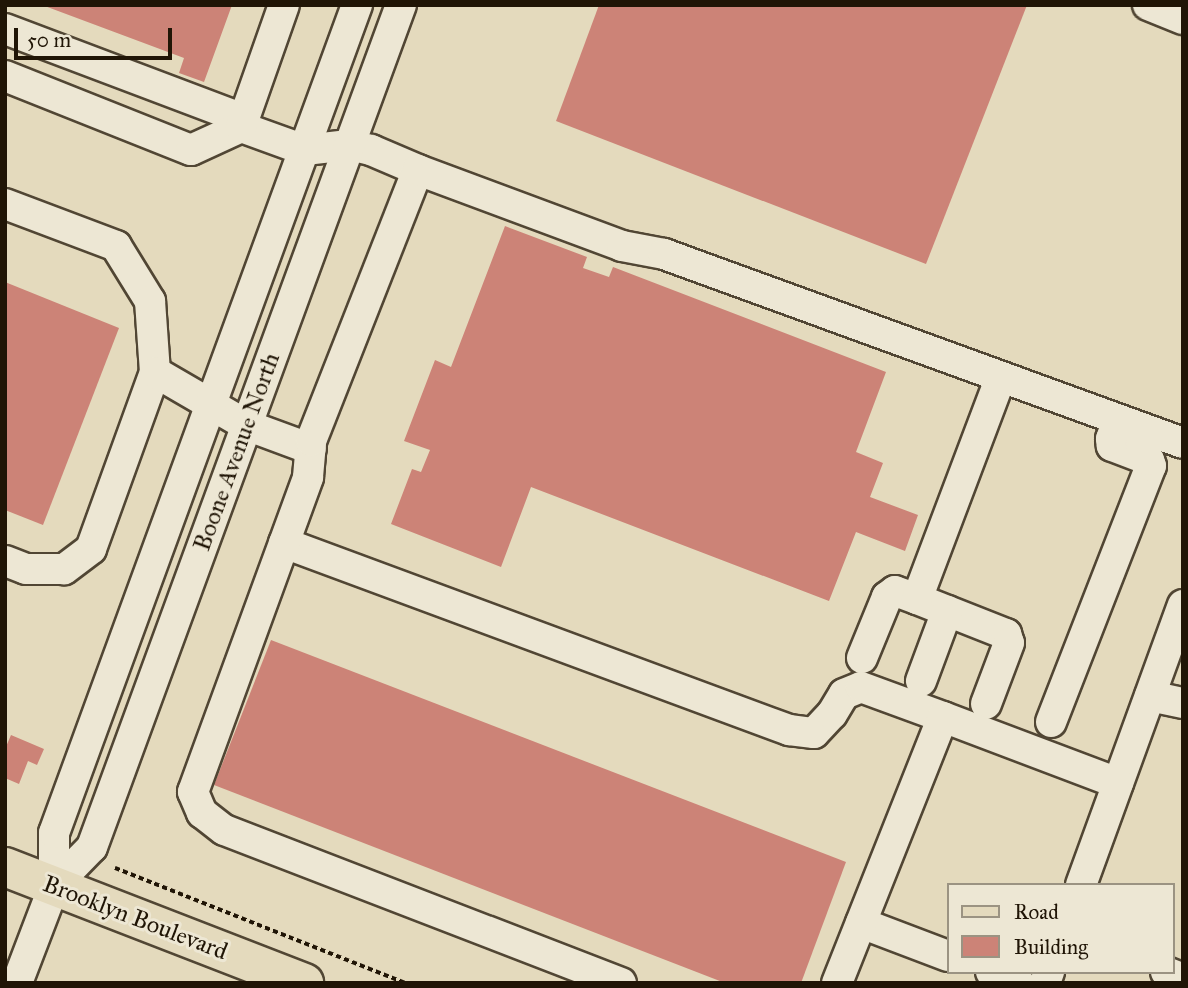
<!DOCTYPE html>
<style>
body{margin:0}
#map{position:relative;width:1188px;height:988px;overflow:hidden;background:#e4dabd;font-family:"IM FELL Great Primer",serif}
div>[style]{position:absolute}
.building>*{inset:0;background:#cc8377}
.path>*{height:3.5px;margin-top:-1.75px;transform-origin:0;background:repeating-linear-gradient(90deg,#201506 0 5px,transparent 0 8.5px)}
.roads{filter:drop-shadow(2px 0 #514634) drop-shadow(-2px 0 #514634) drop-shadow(0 2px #514634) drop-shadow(0 -2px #514634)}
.minor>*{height:30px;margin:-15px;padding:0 15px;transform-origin:15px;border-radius:15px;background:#ede7d4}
.major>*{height:38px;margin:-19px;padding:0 19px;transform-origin:19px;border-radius:19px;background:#e4dabd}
span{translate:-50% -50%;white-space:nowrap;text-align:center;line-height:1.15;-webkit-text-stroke:6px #ede7d4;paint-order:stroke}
.street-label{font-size:24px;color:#201506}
.frame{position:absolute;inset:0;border:7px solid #201506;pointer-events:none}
.legend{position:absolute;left:947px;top:883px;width:228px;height:91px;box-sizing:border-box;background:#ede7d4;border:2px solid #9b9382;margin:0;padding:9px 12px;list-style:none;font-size:21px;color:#201506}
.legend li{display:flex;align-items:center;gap:14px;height:35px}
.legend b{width:35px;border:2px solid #9b9382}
.scale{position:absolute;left:14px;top:28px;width:158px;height:32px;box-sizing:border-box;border:4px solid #201506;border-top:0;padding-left:9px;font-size:21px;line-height:24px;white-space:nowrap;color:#201506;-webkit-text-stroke:5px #ede7d4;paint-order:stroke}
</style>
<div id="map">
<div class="building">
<div style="clip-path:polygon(42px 5px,232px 5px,204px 82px,179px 73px,184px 58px)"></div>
<div style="clip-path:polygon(599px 5px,1027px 5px,926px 264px,556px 121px)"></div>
<div style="clip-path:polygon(505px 226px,587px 257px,583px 268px,609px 277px,613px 267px,886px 372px,856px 452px,883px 463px,870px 497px,918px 515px,905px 551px,856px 532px,829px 601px,531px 487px,501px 567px,391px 524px,412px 469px,421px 472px,430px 450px,404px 441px,435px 360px,451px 367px)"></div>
<div style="clip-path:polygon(5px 282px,119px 328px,43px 525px,5px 510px)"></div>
<div style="clip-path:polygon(271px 640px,846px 862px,801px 983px,725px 983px,214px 785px)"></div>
<div style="clip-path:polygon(11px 735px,44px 749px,37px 765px,28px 761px,19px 784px,5px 778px,5px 749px)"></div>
</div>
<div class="path">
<div style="left:115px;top:868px;width:312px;rotate:21.6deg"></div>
</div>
<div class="roads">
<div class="minor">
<div style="left:1148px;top:5px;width:38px;rotate:22deg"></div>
<div style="left:5px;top:29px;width:254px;rotate:20.7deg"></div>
<div style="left:5px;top:76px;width:200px;rotate:21.7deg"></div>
<div style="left:191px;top:150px;width:55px;rotate:-24.7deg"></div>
<div style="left:241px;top:127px;width:68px;rotate:19.8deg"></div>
<div style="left:305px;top:150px;width:44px;rotate:-6.5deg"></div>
<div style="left:349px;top:145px;width:23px;rotate:13deg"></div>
<div style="left:371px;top:150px;width:51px;rotate:23.1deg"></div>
<div style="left:241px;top:127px;width:129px;rotate:-70.6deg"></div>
<div style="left:5px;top:204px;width:119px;rotate:20.7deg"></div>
<div style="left:116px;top:246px;width:65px;rotate:58.3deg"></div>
<div style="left:150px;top:301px;width:71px;rotate:86deg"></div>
<div style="left:155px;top:372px;width:188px;rotate:109.9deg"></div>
<div style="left:91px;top:549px;width:34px;rotate:143deg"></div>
<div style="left:64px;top:569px;width:38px;rotate:180deg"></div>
<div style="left:26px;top:569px;width:22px;rotate:-159deg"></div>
<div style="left:155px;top:372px;width:105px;rotate:30.2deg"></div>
<div style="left:246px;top:425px;width:69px;rotate:20.3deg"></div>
<div style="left:284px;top:543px;width:539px;rotate:20.32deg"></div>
<div style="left:789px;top:730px;width:25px;rotate:7deg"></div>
<div style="left:814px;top:733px;width:26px;rotate:-47deg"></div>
<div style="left:832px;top:714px;width:23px;rotate:-59deg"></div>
<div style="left:844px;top:694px;width:18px;rotate:-22deg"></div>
<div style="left:861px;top:687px;width:87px;rotate:20.1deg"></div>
<div style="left:917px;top:599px;width:96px;rotate:21.5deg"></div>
<div style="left:1006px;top:634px;width:9px;rotate:72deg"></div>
<div style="left:1009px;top:643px;width:65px;rotate:110.7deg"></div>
<div style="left:862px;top:658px;width:66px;rotate:-67.7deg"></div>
<div style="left:887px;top:597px;width:10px;rotate:-37deg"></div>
<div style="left:895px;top:591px;width:23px;rotate:20deg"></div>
<div style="left:917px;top:599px;width:237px;rotate:-69.3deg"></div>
<div style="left:921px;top:681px;width:75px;rotate:-69.6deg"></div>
<div style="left:1150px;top:696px;width:34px;rotate:12deg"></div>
<div style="left:1051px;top:722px;width:275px;rotate:-68.7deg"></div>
<div style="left:1151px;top:466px;width:6px;rotate:-108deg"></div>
<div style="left:1149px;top:460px;width:40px;rotate:-159deg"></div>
<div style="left:1112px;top:446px;width:7px;rotate:-98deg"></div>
<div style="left:1111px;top:439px;width:20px;rotate:-70deg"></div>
<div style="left:1081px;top:885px;width:298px;rotate:-70deg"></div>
<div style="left:54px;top:886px;width:54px;rotate:-45.7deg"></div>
<div style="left:92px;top:847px;width:897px;rotate:-69.85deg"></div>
<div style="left:861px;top:923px;width:93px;rotate:20.8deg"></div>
<div style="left:991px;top:972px;width:30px;rotate:21deg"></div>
<div style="left:1166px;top:972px;width:18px;rotate:22deg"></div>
<div style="left:17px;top:983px;width:104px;rotate:-69.1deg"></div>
<div style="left:54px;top:886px;width:53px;rotate:-90deg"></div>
<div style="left:54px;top:833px;width:882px;rotate:-69.9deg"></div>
<div style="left:621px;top:983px;width:425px;rotate:-158.9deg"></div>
<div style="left:224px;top:830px;width:28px;rotate:-142deg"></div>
<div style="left:202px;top:813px;width:23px;rotate:-113deg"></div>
<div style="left:193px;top:792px;width:335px;rotate:-69.9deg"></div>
<div style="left:308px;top:477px;width:36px;rotate:-85deg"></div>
<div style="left:311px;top:441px;width:291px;rotate:-68.5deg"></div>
<div style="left:418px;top:170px;width:218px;rotate:20.4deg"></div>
<div style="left:622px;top:246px;width:43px;rotate:10.8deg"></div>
<div style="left:664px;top:254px;width:552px;rotate:20.01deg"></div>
<div style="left:837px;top:983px;width:286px;rotate:-68.3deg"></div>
<div style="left:943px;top:717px;width:187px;rotate:20.7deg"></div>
<div style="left:1045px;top:983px;width:12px;rotate:-70deg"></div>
</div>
<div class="major">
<div style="left:5px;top:867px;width:321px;rotate:21.2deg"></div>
</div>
</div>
<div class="street-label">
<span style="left:237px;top:452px;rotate:-70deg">Boone Avenue North</span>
<span style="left:135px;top:918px;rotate:21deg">Brooklyn Boulevard</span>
</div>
<div class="frame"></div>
<ul class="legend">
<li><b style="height:9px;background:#e4dabd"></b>Road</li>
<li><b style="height:19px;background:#cc8377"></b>Building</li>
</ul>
<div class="scale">50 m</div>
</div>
